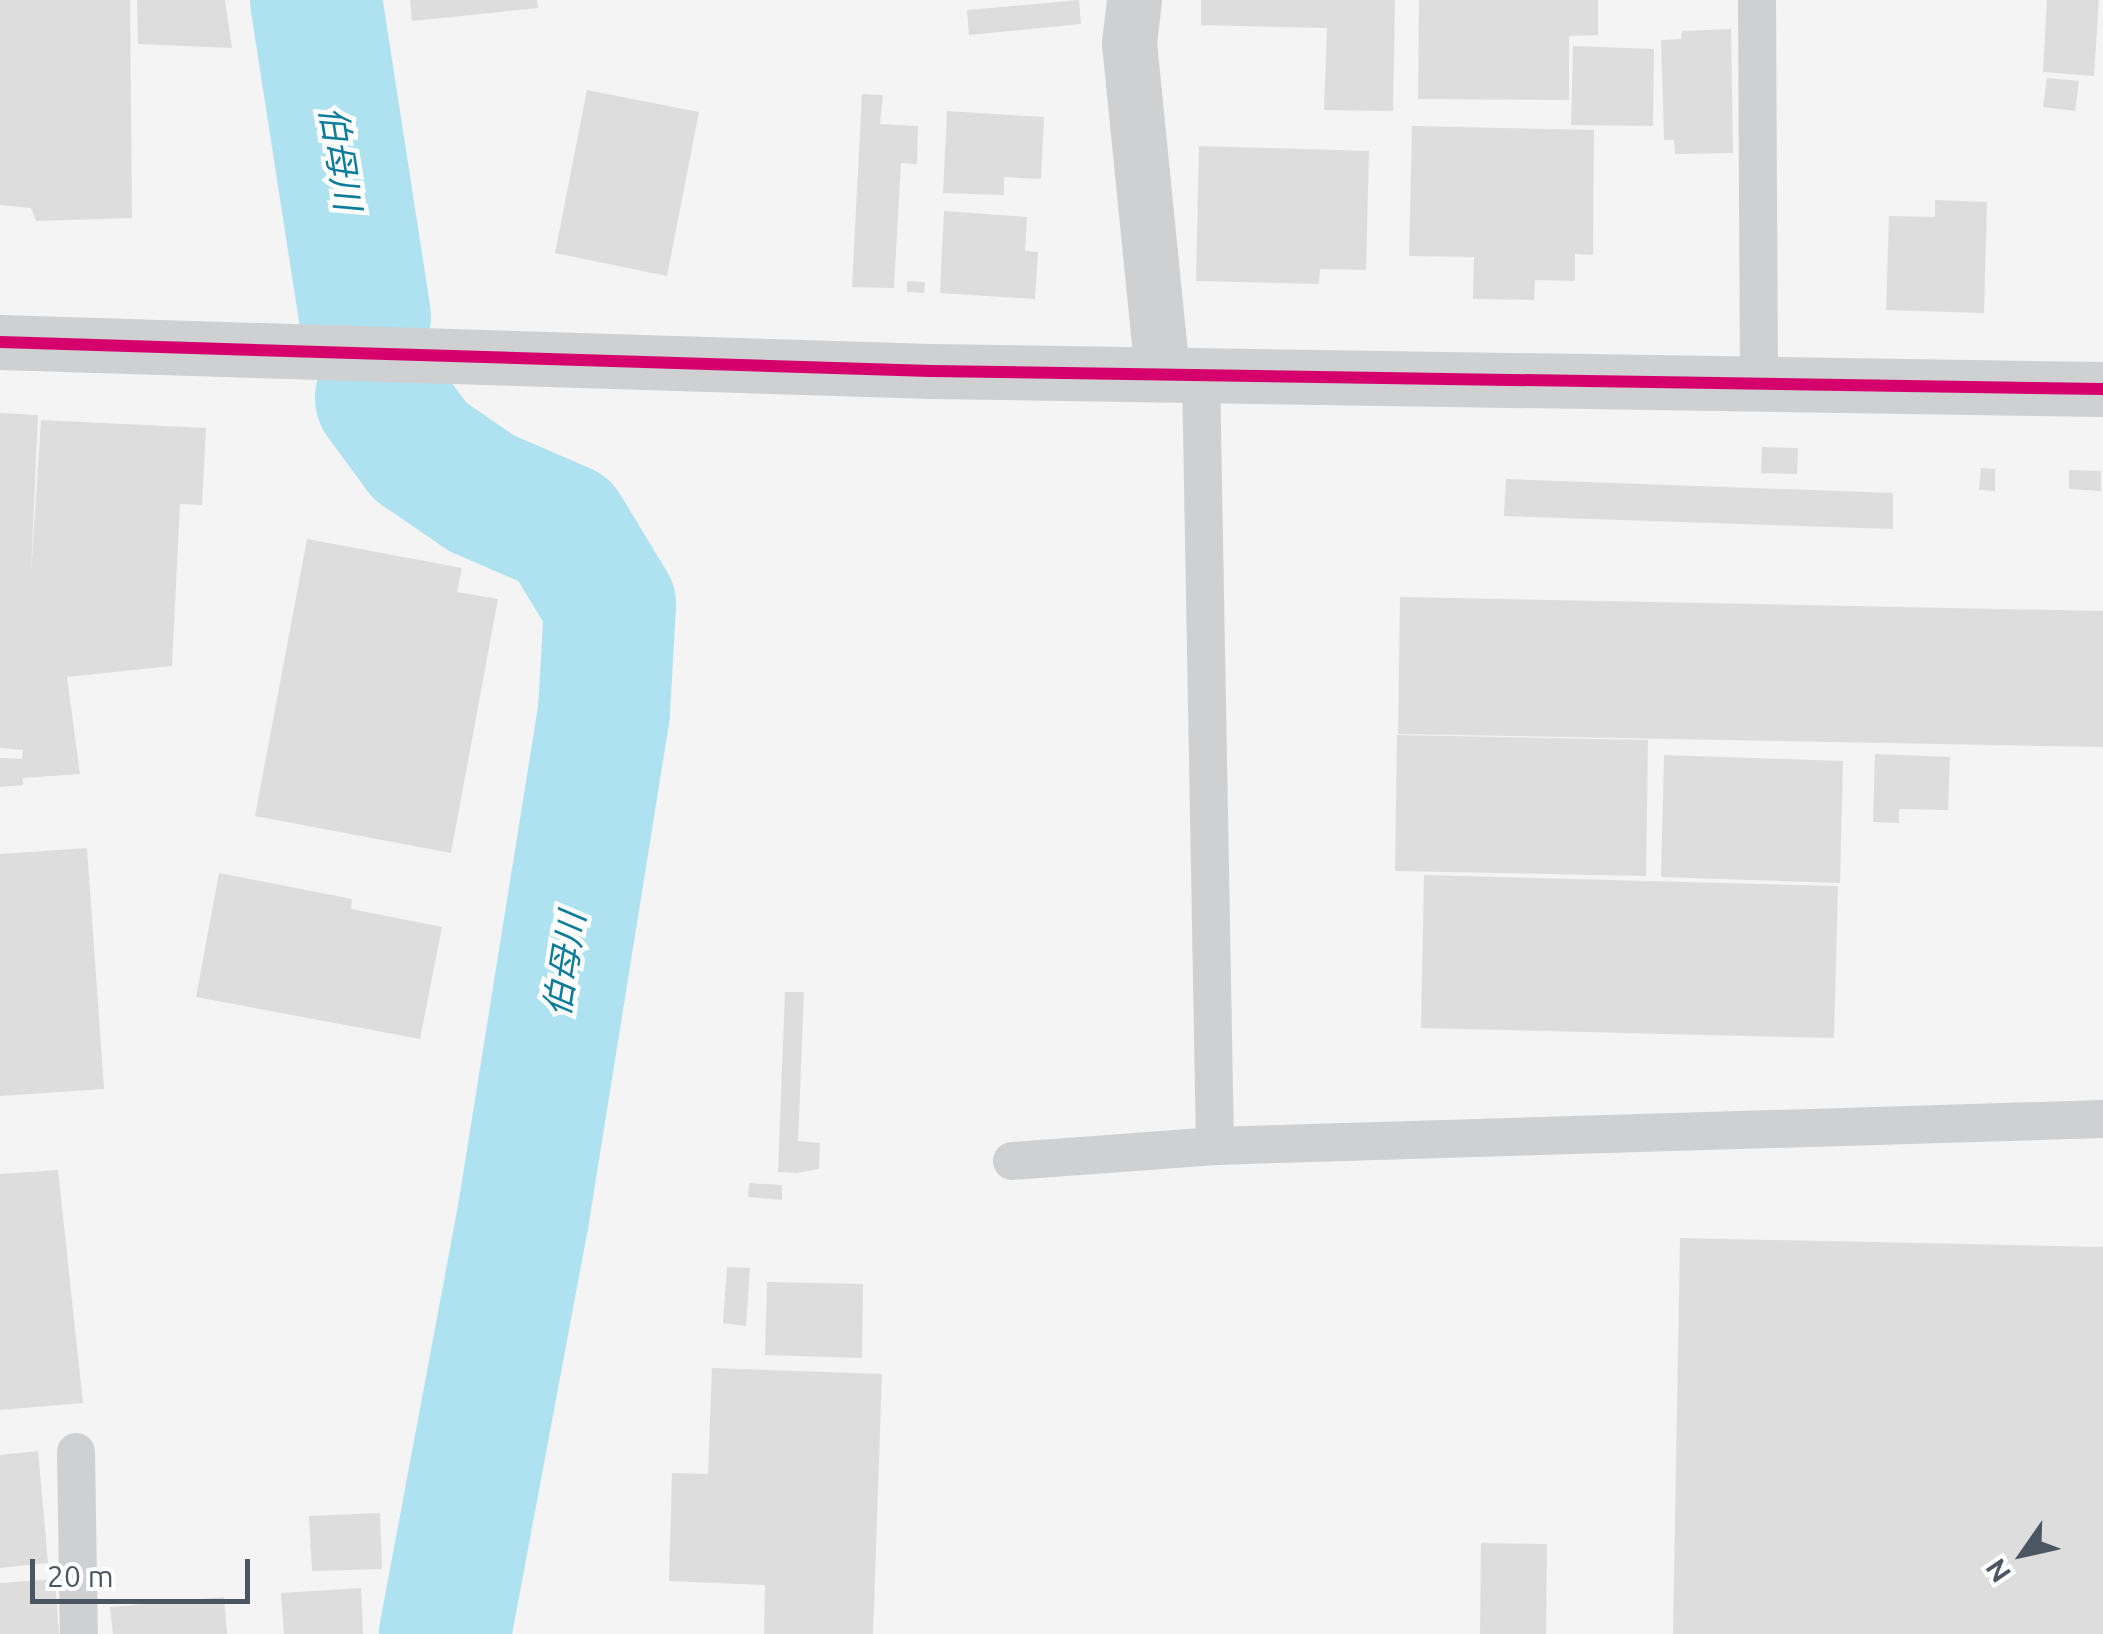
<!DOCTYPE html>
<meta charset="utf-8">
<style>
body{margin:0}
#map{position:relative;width:2103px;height:1634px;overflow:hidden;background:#f4f4f4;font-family:Ubuntu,"Noto Sans JP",sans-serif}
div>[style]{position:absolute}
.river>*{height:132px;margin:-66px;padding:0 66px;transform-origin:66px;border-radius:66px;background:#aee2f0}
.building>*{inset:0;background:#ddddde}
.service>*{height:38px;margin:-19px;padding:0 19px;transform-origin:19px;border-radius:19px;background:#ced0d2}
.minor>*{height:55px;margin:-27.5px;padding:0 27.5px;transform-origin:27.5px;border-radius:27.5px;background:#ced0d2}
.tertiary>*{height:55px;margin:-27.5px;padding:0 27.5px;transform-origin:27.5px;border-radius:27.5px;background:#ced0d2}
.cycleway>*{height:12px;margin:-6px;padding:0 6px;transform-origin:6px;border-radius:6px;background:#d6006c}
span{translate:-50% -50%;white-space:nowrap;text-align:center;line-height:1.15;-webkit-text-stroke:9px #fff;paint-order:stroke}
.water-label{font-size:35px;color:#0c7c9b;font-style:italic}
.north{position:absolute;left:1973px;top:1504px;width:100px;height:100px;-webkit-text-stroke:8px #fff;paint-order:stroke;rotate:236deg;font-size:28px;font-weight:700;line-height:40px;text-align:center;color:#4a5661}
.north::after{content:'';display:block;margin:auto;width:35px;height:45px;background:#4a5661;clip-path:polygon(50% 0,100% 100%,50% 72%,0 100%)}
.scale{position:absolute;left:30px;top:1559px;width:220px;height:45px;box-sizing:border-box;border:5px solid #4a5661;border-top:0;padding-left:12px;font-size:30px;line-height:35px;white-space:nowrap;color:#4a5661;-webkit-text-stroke:8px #fff;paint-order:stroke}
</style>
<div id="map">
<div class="river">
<div style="left:316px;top:0;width:320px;rotate:81.2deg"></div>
<div style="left:381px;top:398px;width:66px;rotate:53.7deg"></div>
<div style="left:420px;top:451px;width:74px;rotate:34.5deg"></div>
<div style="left:481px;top:493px;width:90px;rotate:23.4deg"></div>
<div style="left:564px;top:529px;width:89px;rotate:58.8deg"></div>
<div style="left:610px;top:605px;width:107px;rotate:93.2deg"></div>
<div style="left:604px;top:712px;width:511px;rotate:99.11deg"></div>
<div style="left:523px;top:1217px;width:424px;rotate:100.6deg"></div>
</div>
<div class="building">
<div style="clip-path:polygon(0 0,130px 0,132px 218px,36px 221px,31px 208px,0 205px)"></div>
<div style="clip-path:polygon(137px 0,225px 0,232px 48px,138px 44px)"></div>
<div style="clip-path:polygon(410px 0,537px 0,538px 8px,412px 21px)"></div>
<div style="clip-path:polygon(1079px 0,1081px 24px,969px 35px,967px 10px)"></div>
<div style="clip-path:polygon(1201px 0,1395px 0,1393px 111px,1324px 110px,1327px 28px,1201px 25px)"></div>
<div style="clip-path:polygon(1419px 0,1598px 0,1598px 35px,1569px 36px,1569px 100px,1418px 99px)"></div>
<div style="clip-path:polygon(2047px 0,2099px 0,2094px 76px,2043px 72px)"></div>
<div style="clip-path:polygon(1731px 29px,1733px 153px,1675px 154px,1674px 140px,1664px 140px,1661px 40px,1681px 39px,1682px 31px)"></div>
<div style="clip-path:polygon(1573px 46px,1654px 49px,1653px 126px,1571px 125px)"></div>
<div style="clip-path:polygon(2047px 78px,2079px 81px,2075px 111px,2043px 107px)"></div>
<div style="clip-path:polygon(587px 90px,699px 112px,667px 276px,555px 253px)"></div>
<div style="clip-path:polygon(862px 94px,883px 95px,880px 124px,918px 126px,917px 164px,901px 163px,894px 288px,852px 287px)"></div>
<div style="clip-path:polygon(947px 111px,1044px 117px,1041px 179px,1004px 177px,1004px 195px,943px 193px)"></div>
<div style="clip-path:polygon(1412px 126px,1594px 130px,1593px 255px,1575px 254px,1575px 281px,1535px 280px,1534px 300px,1473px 299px,1474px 257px,1409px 256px)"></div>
<div style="clip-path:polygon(1199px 146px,1369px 151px,1366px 270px,1320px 269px,1319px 284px,1196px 281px)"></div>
<div style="clip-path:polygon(1935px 200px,1987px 202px,1984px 313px,1886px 310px,1889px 216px,1935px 217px)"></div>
<div style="clip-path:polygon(944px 211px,1027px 217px,1025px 251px,1038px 252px,1035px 299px,940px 293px)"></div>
<div style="clip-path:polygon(907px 281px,925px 282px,924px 293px,907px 292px)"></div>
<div style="clip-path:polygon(0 413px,38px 415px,31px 575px,41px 420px,206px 428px,202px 505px,180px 504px,172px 666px,67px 677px,80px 774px,23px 778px,23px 785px,0 787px,0 758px,22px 759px,23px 750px,0 748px)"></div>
<div style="clip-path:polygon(1762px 447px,1798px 448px,1797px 474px,1761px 473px)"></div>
<div style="clip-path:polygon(1981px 468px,1995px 469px,1995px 491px,1979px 490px)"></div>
<div style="clip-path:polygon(2069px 470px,2101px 471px,2101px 491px,2069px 489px)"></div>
<div style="clip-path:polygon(1506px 479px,1893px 493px,1893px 529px,1504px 516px)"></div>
<div style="clip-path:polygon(307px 539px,462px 568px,457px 592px,498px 599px,451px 853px,255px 816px)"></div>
<div style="clip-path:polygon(1400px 597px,2103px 611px,2103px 747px,1398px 734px)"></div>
<div style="clip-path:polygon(1397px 735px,1648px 740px,1646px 876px,1395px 871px)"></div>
<div style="clip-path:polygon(1875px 754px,1950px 757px,1948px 810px,1899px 809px,1899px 823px,1873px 822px)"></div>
<div style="clip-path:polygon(1664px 755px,1843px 761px,1840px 883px,1661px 877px)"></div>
<div style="clip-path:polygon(87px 848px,104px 1089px,0 1096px,0 854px)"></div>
<div style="clip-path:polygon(219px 873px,352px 899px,351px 909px,442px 927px,420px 1039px,196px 997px)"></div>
<div style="clip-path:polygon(1424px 875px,1838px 886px,1834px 1038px,1421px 1028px)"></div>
<div style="clip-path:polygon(785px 992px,804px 992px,798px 1141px,820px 1143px,819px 1169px,796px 1173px,778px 1172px)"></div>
<div style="clip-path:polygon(58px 1170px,83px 1403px,0 1410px,0 1174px)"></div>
<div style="clip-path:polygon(749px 1183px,782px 1185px,782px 1200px,748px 1197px)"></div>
<div style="clip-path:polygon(1680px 1238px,2103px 1247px,2103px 1634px,1673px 1634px)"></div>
<div style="clip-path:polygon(727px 1267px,750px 1268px,746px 1326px,723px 1323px)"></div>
<div style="clip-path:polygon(767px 1282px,863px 1284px,862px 1358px,765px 1355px)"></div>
<div style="clip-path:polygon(712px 1368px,882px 1374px,873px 1634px,764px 1634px,765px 1585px,669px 1581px,672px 1473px,708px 1474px)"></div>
<div style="clip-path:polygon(38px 1451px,48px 1563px,0 1568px,0 1455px)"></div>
<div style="clip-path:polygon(380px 1513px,382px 1569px,312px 1571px,309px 1516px)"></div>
<div style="clip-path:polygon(1481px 1543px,1547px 1544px,1546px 1634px,1480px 1634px)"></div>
<div style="clip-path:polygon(55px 1579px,59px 1634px,0 1634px,0 1583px)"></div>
<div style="clip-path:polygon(361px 1588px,363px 1634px,284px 1634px,281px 1593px)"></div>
<div style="clip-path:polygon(224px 1597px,227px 1634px,113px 1634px,110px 1607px)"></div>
</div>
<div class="service">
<div style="left:1757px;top:0;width:383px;rotate:89.7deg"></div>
<div style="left:1201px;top:374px;width:772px;rotate:88.96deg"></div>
<div style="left:1012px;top:1161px;width:204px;rotate:-4.2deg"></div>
<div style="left:1215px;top:1146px;width:888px;rotate:-1.74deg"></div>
<div style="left:76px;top:1452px;width:182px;rotate:89.1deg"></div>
</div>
<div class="minor">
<div style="left:1134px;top:0;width:43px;rotate:96.6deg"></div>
<div style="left:1129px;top:43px;width:333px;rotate:84.3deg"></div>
</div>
<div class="tertiary">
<div style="left:0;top:342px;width:931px;rotate:1.78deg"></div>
<div style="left:931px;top:371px;width:1172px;rotate:0.88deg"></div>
</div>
<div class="cycleway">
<div style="left:0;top:342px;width:931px;rotate:1.78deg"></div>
<div style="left:931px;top:371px;width:1172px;rotate:0.88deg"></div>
</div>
<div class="water-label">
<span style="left:341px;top:158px;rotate:81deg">伯母川</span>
<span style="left:564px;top:964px;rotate:-81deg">伯母川</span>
</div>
<div class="north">N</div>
<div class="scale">20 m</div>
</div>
